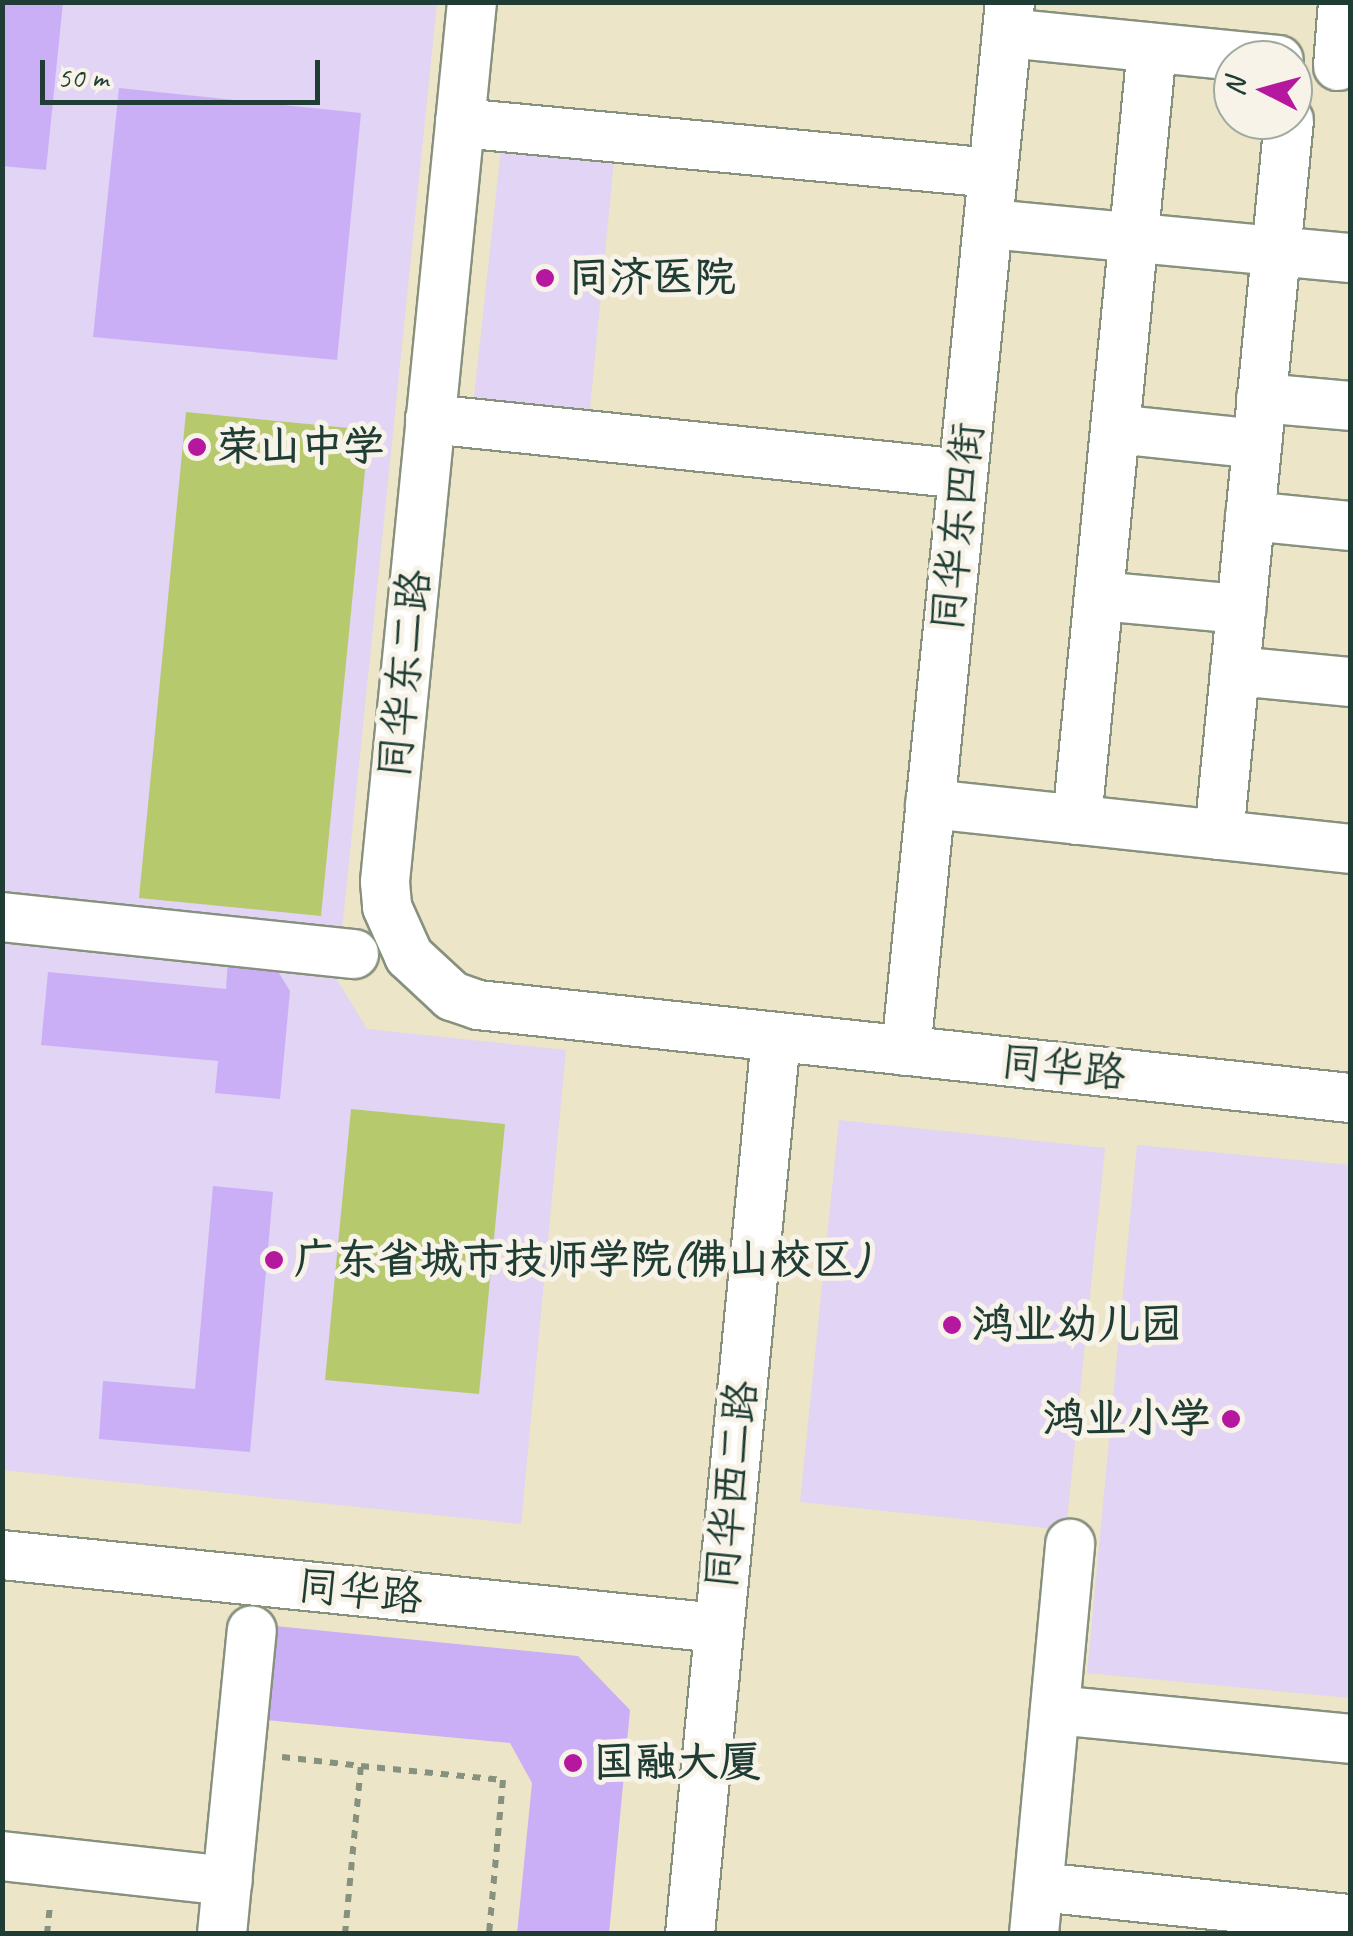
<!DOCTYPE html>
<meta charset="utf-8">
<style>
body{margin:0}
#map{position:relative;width:1353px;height:1936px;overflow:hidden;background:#ece5c7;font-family:Caveat,"LXGW WenKai TC",sans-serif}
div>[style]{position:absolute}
.built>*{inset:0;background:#e1d4f4}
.green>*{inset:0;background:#b6ca6d}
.building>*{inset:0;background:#cbaff6}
.path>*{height:6px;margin-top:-3px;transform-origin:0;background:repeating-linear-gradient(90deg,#86917e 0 8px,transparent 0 16px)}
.roads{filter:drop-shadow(2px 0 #86917e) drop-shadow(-2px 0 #86917e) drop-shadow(0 2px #86917e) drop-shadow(0 -2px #86917e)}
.minor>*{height:48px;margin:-24px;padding:0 24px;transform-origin:24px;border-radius:24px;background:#fff}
.dots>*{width:28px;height:28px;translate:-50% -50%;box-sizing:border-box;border:5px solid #f7f3e8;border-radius:50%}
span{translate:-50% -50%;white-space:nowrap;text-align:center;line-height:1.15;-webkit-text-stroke:10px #f7f3e8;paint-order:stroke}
.poi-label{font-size:42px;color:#1f3d34;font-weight:700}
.left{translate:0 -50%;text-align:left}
.right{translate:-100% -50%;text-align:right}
.street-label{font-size:42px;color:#1f3d34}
.frame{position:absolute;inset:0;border:5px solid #1f3d34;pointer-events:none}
.north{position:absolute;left:1213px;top:40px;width:100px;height:100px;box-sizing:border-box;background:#f7f3e8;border:2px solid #a1aaa0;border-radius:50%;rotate:276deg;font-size:28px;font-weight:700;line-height:40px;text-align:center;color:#1f3d34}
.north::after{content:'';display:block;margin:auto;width:35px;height:45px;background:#b5179e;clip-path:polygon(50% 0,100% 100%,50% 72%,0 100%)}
.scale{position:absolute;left:40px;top:60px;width:280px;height:45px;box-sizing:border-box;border:5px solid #1f3d34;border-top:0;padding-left:12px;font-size:30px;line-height:35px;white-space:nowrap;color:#1f3d34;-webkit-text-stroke:8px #f7f3e8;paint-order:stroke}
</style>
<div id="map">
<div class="built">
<div style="clip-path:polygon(3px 3px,437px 3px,342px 930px,3px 891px)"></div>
<div style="clip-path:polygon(502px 139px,615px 149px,589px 419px,473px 407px)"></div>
<div style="clip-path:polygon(3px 926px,325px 960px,367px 1029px,566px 1050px,521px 1524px,3px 1470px)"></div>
<div style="clip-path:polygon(839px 1120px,1105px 1148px,1066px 1530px,800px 1502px)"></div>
<div style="clip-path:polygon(1137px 1145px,1350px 1165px,1350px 1698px,1087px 1673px)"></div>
</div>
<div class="green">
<div style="clip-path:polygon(186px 412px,369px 430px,321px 916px,139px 898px)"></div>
<div style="clip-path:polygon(351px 1109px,505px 1124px,479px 1394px,325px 1380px)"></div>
</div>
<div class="building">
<div style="clip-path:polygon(2px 2px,63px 2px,46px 170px,2px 166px)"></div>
<div style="clip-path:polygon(119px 88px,361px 113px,337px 360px,93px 337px)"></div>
<div style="clip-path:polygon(228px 960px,274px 965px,290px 991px,280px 1099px,215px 1093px,218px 1061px,41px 1045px,48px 972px,226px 989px)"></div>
<div style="clip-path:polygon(213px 1186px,273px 1192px,250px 1452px,99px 1439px,103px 1381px,195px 1389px)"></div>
<div style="clip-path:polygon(275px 1626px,578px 1656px,630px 1710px,609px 1934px,517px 1934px,532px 1783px,510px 1743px,266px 1720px)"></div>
</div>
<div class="path">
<div style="left:282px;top:1757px;width:80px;rotate:6.5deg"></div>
<div style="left:47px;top:1934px;width:31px;rotate:-84deg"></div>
<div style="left:345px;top:1934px;width:169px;rotate:-84.6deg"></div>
<div style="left:361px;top:1766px;width:143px;rotate:5.6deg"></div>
<div style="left:503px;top:1780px;width:155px;rotate:95.2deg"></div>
</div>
<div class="roads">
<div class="minor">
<div style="left:472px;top:2px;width:884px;rotate:95.65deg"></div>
<div style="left:385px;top:882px;width:25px;rotate:85deg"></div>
<div style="left:387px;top:907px;width:54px;rotate:65.8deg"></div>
<div style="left:409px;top:956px;width:59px;rotate:42.9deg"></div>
<div style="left:452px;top:996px;width:28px;rotate:19deg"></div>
<div style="left:478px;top:1005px;width:877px;rotate:6.09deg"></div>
<div style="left:1007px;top:33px;width:273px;rotate:5.7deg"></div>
<div style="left:1338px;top:66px;width:64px;rotate:-85.5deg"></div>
<div style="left:460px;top:123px;width:535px;rotate:5.36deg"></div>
<div style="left:990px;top:224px;width:362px;rotate:5.4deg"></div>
<div style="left:1261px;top:398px;width:89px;rotate:5.1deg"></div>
<div style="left:430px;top:419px;width:536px;rotate:5.89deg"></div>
<div style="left:1115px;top:429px;width:143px;rotate:6deg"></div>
<div style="left:1250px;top:516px;width:100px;rotate:5.7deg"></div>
<div style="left:1100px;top:596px;width:142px;rotate:5.3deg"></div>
<div style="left:1235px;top:671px;width:116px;rotate:5.5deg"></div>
<div style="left:930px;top:804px;width:422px;rotate:6.1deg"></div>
<div style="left:1077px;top:820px;width:776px;rotate:-84.45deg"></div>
<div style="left:1219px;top:835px;width:718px;rotate:-84.41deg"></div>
<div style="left:2px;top:917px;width:354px;rotate:6deg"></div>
<div style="left:906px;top:1051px;width:1054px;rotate:-84.34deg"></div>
<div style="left:2px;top:1555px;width:720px;rotate:5.82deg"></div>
<div style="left:1055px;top:1710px;width:296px;rotate:5.6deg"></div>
<div style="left:2px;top:1856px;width:227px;rotate:6.3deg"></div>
<div style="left:1039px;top:1887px;width:313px;rotate:5.9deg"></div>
<div style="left:222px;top:1934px;width:305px;rotate:-84.4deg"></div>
<div style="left:690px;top:1934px;width:901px;rotate:-84.52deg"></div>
<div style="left:1034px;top:1934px;width:392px;rotate:-84.7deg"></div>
</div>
</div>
<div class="dots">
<div style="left:545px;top:278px;background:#b5179e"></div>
<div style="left:197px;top:447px;background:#b5179e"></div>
<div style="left:274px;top:1260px;background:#b5179e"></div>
<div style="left:952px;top:1325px;background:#b5179e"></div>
<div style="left:1231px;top:1419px;background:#b5179e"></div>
<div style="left:573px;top:1763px;background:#b5179e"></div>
</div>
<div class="poi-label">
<span class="left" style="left:568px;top:278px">同济医院</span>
<span class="left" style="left:217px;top:447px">荣山中学</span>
<span class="left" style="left:294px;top:1260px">广东省城市技师学院(佛山校区)</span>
<span class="left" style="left:972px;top:1325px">鸿业幼儿园</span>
<span class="right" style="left:1211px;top:1419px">鸿业小学</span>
<span class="left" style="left:593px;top:1763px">国融大厦</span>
</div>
<div class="street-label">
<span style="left:958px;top:527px;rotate:-84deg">同华东四街</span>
<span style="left:405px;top:674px;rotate:-84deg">同华东二路</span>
<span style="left:1063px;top:1068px;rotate:6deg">同华路</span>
<span style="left:732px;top:1485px;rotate:-84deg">同华西二路</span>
<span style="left:360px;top:1592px;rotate:6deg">同华路</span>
</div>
<div class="frame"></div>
<div class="north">N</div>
<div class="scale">50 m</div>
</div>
